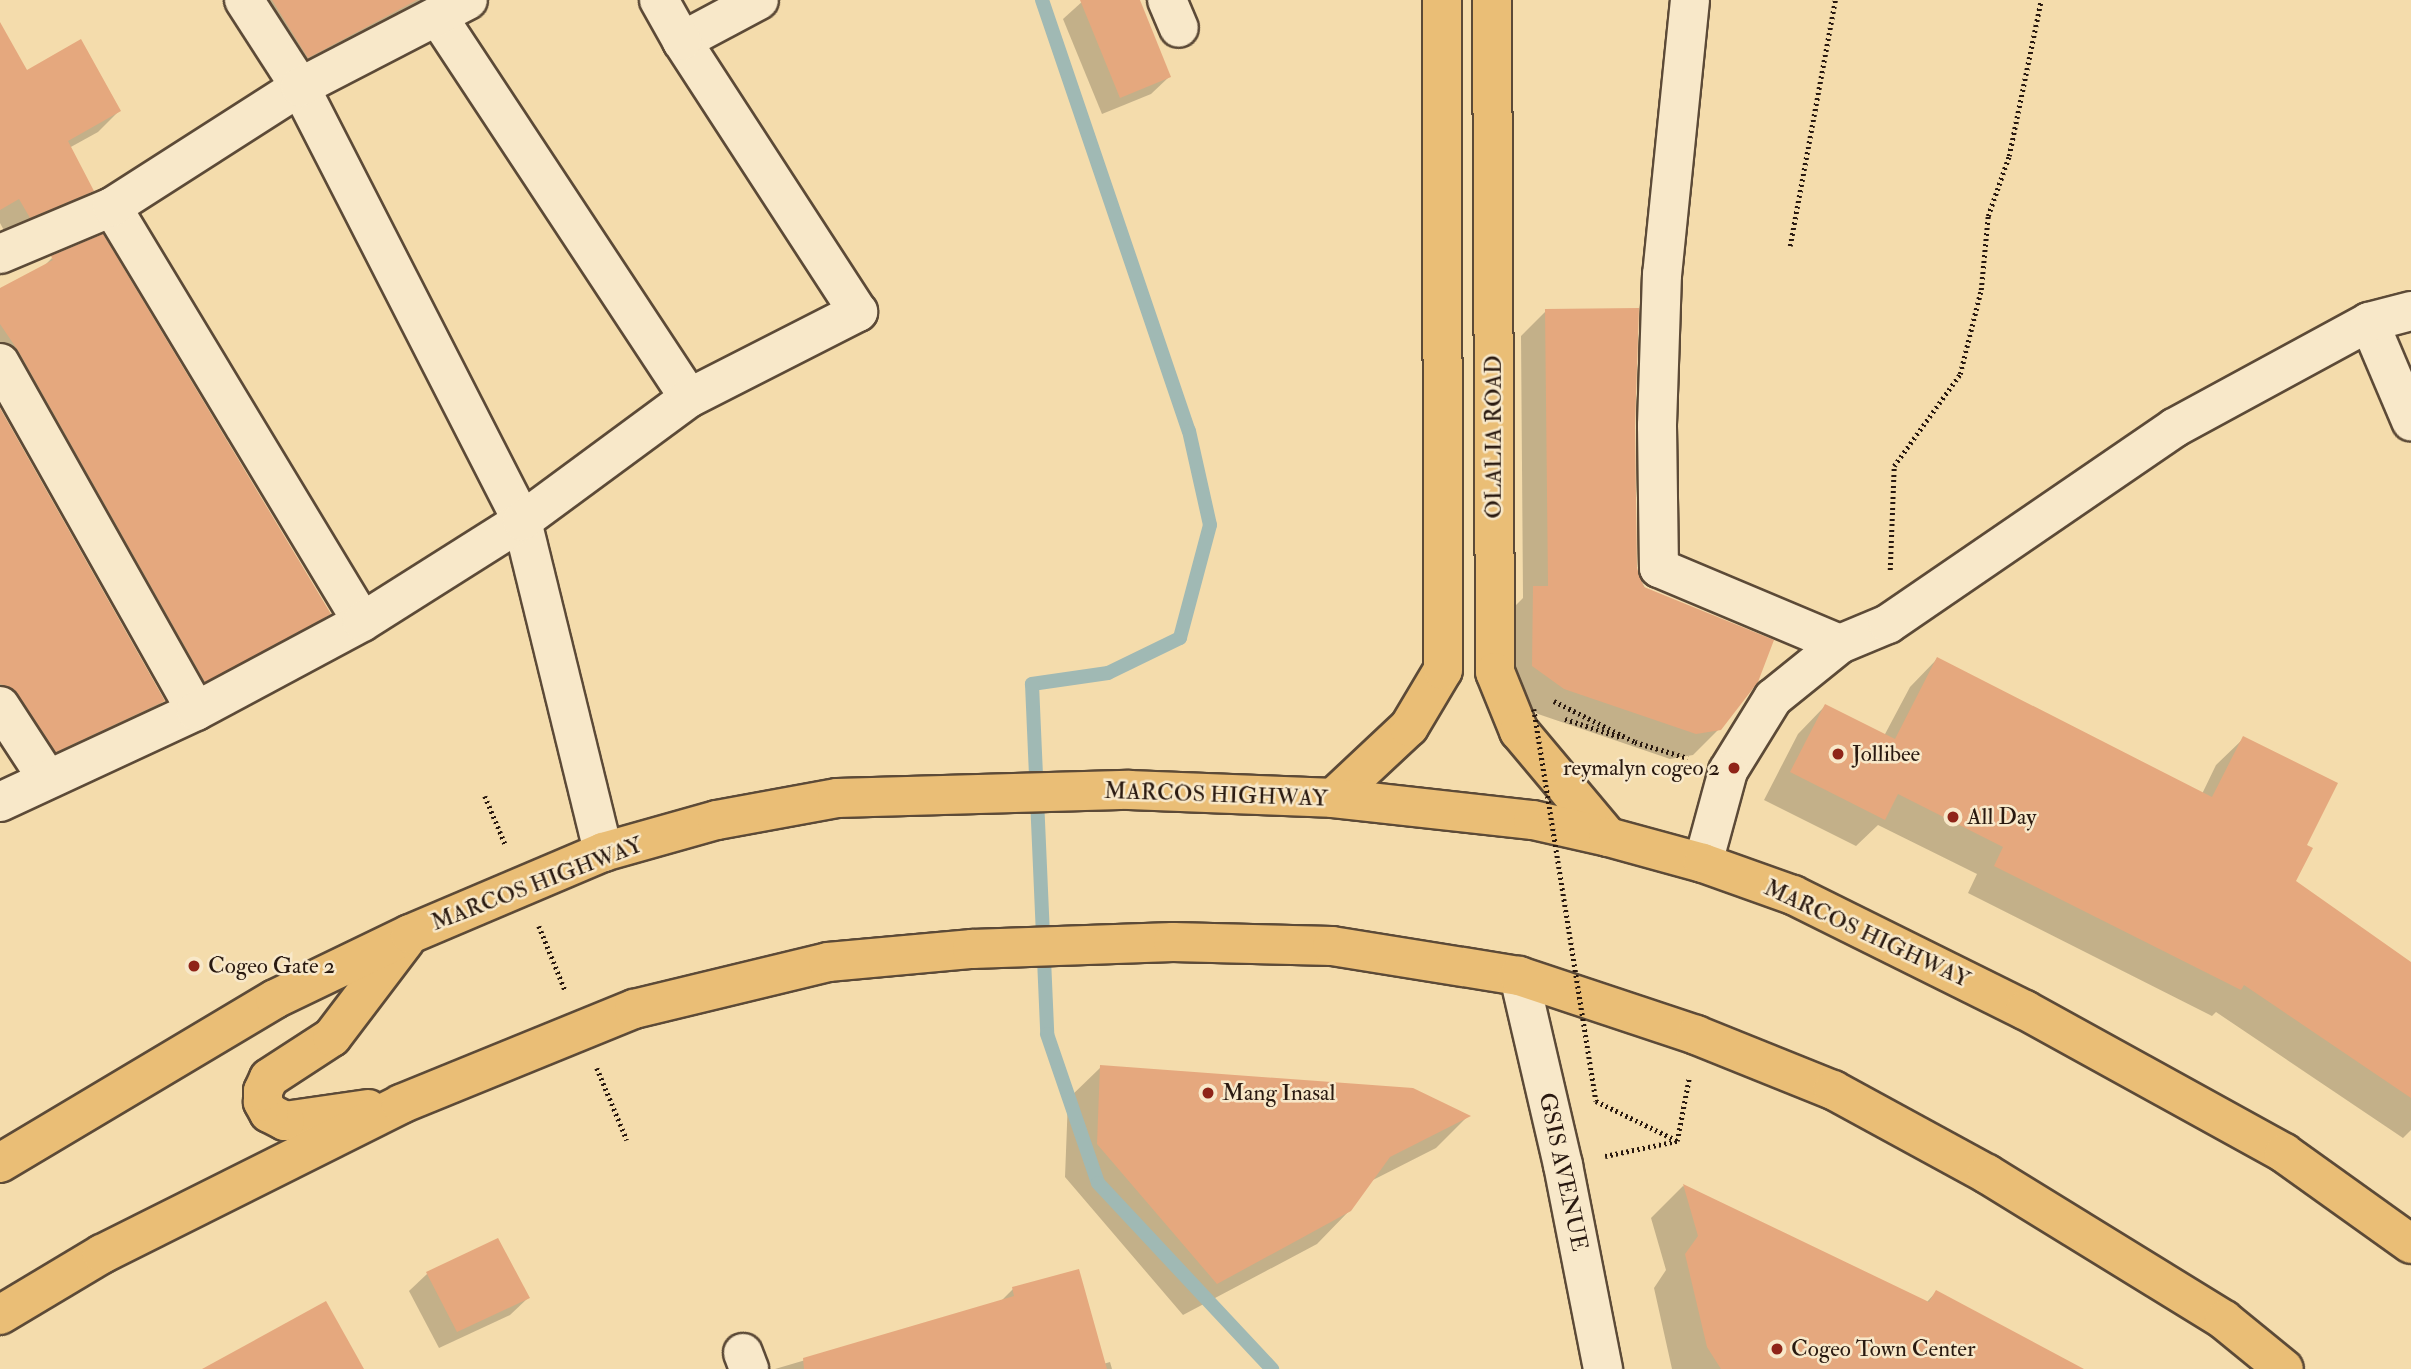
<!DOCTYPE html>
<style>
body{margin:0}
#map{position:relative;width:2411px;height:1369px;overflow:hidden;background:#f4dcac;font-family:"IM FELL Double Pica",serif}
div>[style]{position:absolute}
.shadow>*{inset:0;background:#0003}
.stream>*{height:14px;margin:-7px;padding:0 7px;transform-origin:7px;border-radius:7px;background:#a0b9b4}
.building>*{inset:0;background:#e5a87e}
.path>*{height:4.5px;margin-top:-2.25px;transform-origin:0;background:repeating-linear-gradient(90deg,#291910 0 2px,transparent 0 5.5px)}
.roads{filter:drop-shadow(2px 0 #5c4a37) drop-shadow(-2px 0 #5c4a37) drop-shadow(0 2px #5c4a37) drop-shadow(0 -2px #5c4a37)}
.minor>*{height:38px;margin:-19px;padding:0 19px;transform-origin:19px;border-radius:19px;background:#f8e8c9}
.major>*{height:38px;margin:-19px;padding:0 19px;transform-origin:19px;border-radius:19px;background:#eabe76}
.path-bridge>*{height:4.5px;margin-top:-2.25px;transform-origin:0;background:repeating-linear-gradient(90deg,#291910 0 2px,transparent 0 5.5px)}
.dots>*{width:19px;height:19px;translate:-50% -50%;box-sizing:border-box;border:4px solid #f8e8c9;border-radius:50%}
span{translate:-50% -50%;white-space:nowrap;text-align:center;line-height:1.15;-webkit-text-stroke:5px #f8e8c9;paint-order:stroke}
.street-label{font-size:23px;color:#291910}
.poi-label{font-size:23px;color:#291910}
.left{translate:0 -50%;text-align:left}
.right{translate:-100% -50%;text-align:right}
</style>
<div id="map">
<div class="shadow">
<div style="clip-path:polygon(233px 0,434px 0,282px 83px)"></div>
<div style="clip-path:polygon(1084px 0,1138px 0,1169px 77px,1151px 94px,1102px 114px,1063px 19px)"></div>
<div style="clip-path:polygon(0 65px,26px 72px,119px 111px,98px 132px,69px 148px,91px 191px,71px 212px,8px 238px,0 223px)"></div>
<div style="clip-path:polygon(52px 258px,329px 613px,312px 630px,187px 697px,0 367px,0 290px,42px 268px)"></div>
<div style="clip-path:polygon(1546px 311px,1633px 426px,1635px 569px,1719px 729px,1693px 755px,1670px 759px,1538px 714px,1507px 692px,1508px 613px,1523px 598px,1521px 336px)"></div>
<div style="clip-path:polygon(0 411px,163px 701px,146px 718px,39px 768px,0 709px)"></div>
<div style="clip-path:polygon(1937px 659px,2202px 794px,2216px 765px,2244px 738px,2304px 846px,2294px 881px,2411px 964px,2411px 1130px,2403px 1138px,2216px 1012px,2212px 1016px,1968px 893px,1977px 874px,1878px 825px,1856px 846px,1764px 800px,1798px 734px,1825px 706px,1884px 736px,1910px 687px)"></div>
<div style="clip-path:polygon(1101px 1067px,1468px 1116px,1436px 1148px,1371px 1181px,1350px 1210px,1317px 1244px,1183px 1315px,1065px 1177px,1068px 1099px)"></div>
<div style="clip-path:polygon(1683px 1186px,1926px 1303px,1936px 1292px,2079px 1369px,1672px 1369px,1654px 1288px,1666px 1270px,1651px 1218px)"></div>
<div style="clip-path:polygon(498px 1240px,528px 1298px,510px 1315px,439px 1348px,409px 1291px,427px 1274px)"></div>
<div style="clip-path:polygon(1013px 1289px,1103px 1364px,1110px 1362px,1112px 1369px,775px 1369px,999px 1303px)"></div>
</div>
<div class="stream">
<div style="left:1042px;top:0;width:455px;rotate:71.2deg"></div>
<div style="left:1189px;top:431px;width:96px;rotate:77.4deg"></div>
<div style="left:1210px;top:525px;width:117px;rotate:104.9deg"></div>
<div style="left:1180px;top:638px;width:80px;rotate:154.1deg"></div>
<div style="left:1108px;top:673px;width:77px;rotate:171.8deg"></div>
<div style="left:1032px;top:684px;width:350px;rotate:87.5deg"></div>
<div style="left:1047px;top:1034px;width:157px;rotate:71.1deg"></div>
<div style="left:1098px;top:1183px;width:255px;rotate:46.9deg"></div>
</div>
<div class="building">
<div style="clip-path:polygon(272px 0,417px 0,308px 58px)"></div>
<div style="clip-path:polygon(1080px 0,1140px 0,1171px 77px,1120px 98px)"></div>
<div style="clip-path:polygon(0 22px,27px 70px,81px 39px,121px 111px,68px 141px,94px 191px,30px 218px,19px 199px,0 210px)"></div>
<div style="clip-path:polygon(103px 234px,331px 614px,205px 682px,19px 352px,0 324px,0 288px,53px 260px,51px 256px)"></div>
<div style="clip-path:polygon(1639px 308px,1635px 426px,1637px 568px,1641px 580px,1644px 587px,1774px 640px,1758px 682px,1721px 730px,1696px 734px,1564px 689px,1532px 666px,1533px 586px,1548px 586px,1545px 309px)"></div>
<div style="clip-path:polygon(0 408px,165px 701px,56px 752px,18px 694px,10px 687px,0 684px)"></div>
<div style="clip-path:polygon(1937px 657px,2212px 797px,2243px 736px,2338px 783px,2307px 845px,2313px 848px,2296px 881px,2411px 962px,2411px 1098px,2244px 985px,2241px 990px,1994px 866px,2003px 847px,1898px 794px,1885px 820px,1790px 772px,1825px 704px,1895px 739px)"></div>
<div style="clip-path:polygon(1100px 1065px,1413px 1088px,1471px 1116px,1390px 1157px,1351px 1211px,1217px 1284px,1097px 1144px)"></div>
<div style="clip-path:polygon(1683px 1184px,1929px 1302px,1936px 1290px,2084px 1369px,1721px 1369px,1707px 1347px,1685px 1254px,1698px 1236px)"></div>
<div style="clip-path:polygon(498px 1238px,530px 1298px,457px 1332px,426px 1272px)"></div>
<div style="clip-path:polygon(1079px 1269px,1107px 1369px,804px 1369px,803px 1358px,1014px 1296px,1012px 1287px)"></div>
<div style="clip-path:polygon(326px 1301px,364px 1369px,202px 1369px)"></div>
</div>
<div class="path">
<div style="left:1790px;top:246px;width:250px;rotate:-79.6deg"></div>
<div style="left:1890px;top:570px;width:104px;rotate:-87.8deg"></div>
<div style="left:1894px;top:466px;width:113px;rotate:-54.3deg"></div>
<div style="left:1960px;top:374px;width:87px;rotate:-76deg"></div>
<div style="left:1981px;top:290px;width:74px;rotate:-84.6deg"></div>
<div style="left:1988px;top:216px;width:64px;rotate:-70.7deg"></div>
<div style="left:2009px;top:156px;width:159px;rotate:-78.4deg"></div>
<div style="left:1554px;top:701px;width:91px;rotate:26.8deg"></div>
<div style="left:1635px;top:742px;width:55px;rotate:16.8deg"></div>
<div style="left:1565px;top:719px;width:58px;rotate:18.1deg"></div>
<div style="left:485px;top:796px;width:54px;rotate:67.2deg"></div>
<div style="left:539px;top:926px;width:71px;rotate:67.8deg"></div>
<div style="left:597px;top:1068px;width:78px;rotate:67.4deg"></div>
<div style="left:1596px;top:1101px;width:89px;rotate:26deg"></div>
<div style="left:1605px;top:1156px;width:74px;rotate:-11.8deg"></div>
<div style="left:1677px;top:1141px;width:64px;rotate:-79.2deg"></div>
</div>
<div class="roads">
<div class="minor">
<div style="left:244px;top:0;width:103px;rotate:57.2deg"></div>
<div style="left:300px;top:87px;width:487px;rotate:62.9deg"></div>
<div style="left:522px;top:521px;width:341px;rotate:76.2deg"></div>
<div style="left:1167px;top:0;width:30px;rotate:67deg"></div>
<div style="left:1690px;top:0;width:275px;rotate:95.8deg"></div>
<div style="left:1662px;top:274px;width:152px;rotate:91.9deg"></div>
<div style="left:1657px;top:426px;width:142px;rotate:89.2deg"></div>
<div style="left:1659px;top:568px;width:196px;rotate:22.8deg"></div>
<div style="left:1840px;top:644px;width:86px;rotate:141.1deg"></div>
<div style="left:1773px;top:698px;width:86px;rotate:121.7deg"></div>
<div style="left:1728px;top:771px;width:95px;rotate:105.2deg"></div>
<div style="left:438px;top:17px;width:456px;rotate:56.6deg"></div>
<div style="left:682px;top:41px;width:87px;rotate:-28deg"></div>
<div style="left:112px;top:207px;width:484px;rotate:58.9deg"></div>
<div style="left:0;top:254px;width:121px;rotate:-22.8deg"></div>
<div style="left:112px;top:207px;width:223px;rotate:-32.6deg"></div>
<div style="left:300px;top:87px;width:189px;rotate:-27.4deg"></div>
<div style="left:2369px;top:322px;width:108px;rotate:67deg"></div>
<div style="left:0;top:363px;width:399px;rotate:60.6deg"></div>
<div style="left:1840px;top:644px;width:52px;rotate:-22.6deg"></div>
<div style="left:1888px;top:624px;width:347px;rotate:-34.4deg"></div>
<div style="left:2174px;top:428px;width:222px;rotate:-28.5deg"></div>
<div style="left:2369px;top:322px;width:43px;rotate:-14.7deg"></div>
<div style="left:0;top:706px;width:86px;rotate:56.9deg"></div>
<div style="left:0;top:802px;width:216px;rotate:-24.9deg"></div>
<div style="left:196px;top:711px;width:188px;rotate:-28.2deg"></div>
<div style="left:362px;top:622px;width:189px;rotate:-32.3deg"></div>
<div style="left:522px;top:521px;width:207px;rotate:-36.4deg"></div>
<div style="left:689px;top:398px;width:190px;rotate:-27deg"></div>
<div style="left:858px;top:312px;width:323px;rotate:-123deg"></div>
<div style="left:682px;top:41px;width:47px;rotate:-119.3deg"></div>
<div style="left:1519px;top:976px;width:194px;rotate:76.9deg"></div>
<div style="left:1563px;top:1165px;width:208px;rotate:78.9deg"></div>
<div style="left:743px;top:1353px;width:17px;rotate:69deg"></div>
</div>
<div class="major">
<div style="left:1492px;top:0;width:672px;rotate:89.74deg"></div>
<div style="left:1495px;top:672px;width:64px;rotate:67.9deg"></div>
<div style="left:1519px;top:731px;width:138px;rotate:50deg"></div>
<div style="left:1333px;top:798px;width:104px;rotate:-43.1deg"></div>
<div style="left:1409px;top:727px;width:66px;rotate:-59.2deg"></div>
<div style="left:1443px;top:670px;width:670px;rotate:-90.09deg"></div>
<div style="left:368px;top:1109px;width:84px;rotate:171.8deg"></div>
<div style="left:285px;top:1121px;width:18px;rotate:-153deg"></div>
<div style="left:269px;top:1113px;width:13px;rotate:-119deg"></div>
<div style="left:263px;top:1102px;width:11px;rotate:-90deg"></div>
<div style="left:263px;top:1091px;width:14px;rotate:-65deg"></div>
<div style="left:269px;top:1078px;width:75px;rotate:-33.1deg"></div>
<div style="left:332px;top:1037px;width:121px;rotate:-52.8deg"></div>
<div style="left:0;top:1163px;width:320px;rotate:-30.8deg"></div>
<div style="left:275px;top:999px;width:150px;rotate:-25.7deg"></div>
<div style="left:410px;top:934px;width:210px;rotate:-23deg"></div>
<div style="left:603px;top:852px;width:118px;rotate:-15.7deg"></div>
<div style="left:717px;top:820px;width:122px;rotate:-10.4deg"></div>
<div style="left:837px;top:798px;width:292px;rotate:-1.6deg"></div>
<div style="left:1129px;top:790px;width:204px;rotate:2.2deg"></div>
<div style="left:1333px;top:798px;width:201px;rotate:6.3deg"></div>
<div style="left:1533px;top:820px;width:77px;rotate:12.8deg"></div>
<div style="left:1608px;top:837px;width:98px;rotate:15.3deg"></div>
<div style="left:1703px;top:863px;width:96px;rotate:19.6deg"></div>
<div style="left:1793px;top:895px;width:259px;rotate:26.4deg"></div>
<div style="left:2025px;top:1010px;width:296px;rotate:28.9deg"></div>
<div style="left:2284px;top:1153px;width:156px;rotate:35.6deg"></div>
<div style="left:0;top:1315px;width:119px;rotate:-30.9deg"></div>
<div style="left:102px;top:1254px;width:335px;rotate:-26.6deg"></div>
<div style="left:401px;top:1104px;width:252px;rotate:-22.2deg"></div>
<div style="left:634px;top:1009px;width:200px;rotate:-13.6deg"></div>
<div style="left:828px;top:962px;width:145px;rotate:-5.2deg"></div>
<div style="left:972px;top:949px;width:201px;rotate:-2deg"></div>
<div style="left:1173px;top:942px;width:159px;rotate:1.4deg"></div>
<div style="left:1332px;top:946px;width:189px;rotate:9.1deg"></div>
<div style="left:1519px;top:976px;width:187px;rotate:18.4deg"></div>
<div style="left:1696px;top:1035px;width:148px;rotate:21.9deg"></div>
<div style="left:1833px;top:1090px;width:175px;rotate:28.6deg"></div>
<div style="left:1987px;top:1174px;width:278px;rotate:31.6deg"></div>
<div style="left:2224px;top:1320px;width:77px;rotate:39.2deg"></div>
</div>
</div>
<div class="path-bridge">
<div style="left:1534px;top:709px;width:397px;rotate:81deg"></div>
</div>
<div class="dots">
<div style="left:1838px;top:754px;background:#8f2418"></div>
<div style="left:1734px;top:768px;background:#8f2418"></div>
<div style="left:1953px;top:817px;background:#8f2418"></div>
<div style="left:194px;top:966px;background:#8f2418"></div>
<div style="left:1208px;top:1093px;background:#8f2418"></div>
<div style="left:1777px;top:1349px;background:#8f2418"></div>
</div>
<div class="street-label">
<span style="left:1494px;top:437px;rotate:-90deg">OLALIA ROAD</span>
<span style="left:1216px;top:795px;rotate:2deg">MARCOS HIGHWAY</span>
<span style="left:537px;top:884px;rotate:-21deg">MARCOS HIGHWAY</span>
<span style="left:1867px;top:934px;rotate:25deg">MARCOS HIGHWAY</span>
<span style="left:1563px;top:1172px;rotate:78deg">GSIS AVENUE</span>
</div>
<div class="poi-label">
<span class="left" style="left:1852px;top:754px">Jollibee</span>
<span class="right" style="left:1720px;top:768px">reymalyn cogeo 2</span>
<span class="left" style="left:1967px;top:817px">All Day</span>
<span class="left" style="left:208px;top:966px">Cogeo Gate 2</span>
<span class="left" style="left:1222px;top:1093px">Mang Inasal</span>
<span class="left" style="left:1791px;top:1349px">Cogeo Town Center</span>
</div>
</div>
